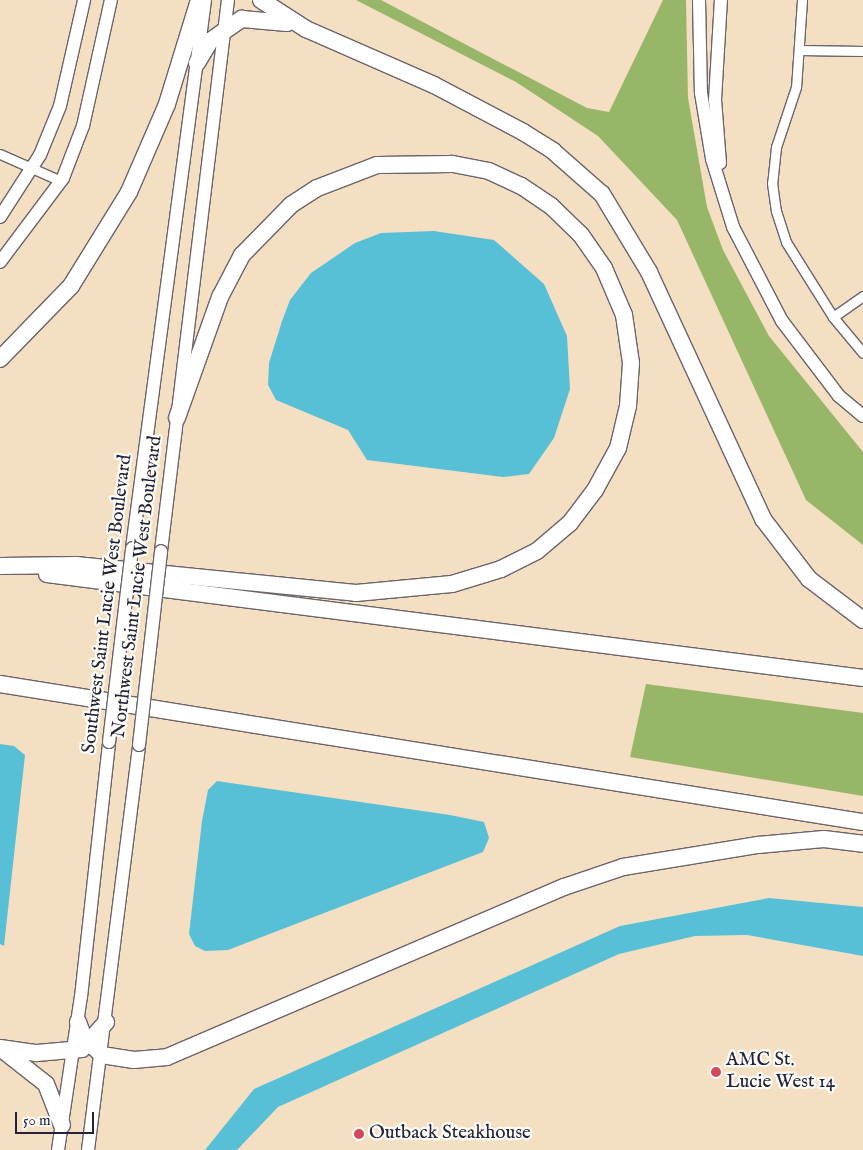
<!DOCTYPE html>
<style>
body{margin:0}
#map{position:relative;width:863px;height:1150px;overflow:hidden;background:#f5dfc3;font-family:"IM FELL English",serif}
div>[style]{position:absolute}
.forest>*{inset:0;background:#97b668}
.water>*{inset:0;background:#58c0d6}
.roads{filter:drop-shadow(1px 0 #6c646b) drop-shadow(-1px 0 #6c646b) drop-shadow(0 1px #6c646b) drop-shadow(0 -1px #6c646b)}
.street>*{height:9px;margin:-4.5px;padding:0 4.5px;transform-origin:4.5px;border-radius:4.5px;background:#fff}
.secondary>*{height:12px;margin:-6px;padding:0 6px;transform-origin:6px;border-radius:6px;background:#fff}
.highway>*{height:16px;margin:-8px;padding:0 8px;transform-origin:8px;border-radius:8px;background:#fff}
.bridges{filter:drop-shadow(1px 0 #6c646b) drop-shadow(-1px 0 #6c646b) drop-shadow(0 1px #6c646b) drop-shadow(0 -1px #6c646b)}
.secondary-bridge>*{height:12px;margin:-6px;padding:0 6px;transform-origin:6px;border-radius:6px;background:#fff}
.dots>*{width:14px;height:14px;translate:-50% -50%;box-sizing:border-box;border:2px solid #fdfcf7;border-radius:50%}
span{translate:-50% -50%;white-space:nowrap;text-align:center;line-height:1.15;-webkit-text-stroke:4.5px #fdfcf7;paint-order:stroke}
.street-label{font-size:19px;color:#22223b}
.poi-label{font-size:19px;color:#22223b}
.left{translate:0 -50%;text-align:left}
.scale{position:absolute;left:15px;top:1112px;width:79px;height:22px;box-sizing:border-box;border:2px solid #22223b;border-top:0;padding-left:6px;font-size:15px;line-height:18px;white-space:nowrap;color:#22223b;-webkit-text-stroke:4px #fdfcf7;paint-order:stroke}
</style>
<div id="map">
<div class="forest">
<div style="clip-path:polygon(356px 0,381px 0,587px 108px,609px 112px,663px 0,686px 0,688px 98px,707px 207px,723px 250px,769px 336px,863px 452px,863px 545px,806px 500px,677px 220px,598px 136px,516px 82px)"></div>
<div style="clip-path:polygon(646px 684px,863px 713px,863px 796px,630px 757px)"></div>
</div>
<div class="water">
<div style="clip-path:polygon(434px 231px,494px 240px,544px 284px,567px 336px,570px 389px,554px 438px,529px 474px,503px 477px,367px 460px,348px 430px,276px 400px,268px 385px,269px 363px,282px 321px,290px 300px,311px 273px,355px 243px,381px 233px)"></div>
<div style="clip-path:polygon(0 744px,14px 746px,25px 755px,4px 946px,0 944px)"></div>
<div style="clip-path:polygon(217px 781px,450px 815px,484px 822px,489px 838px,483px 852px,228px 950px,205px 951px,195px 946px,189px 934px,202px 821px,208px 790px)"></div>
<div style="clip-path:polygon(769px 898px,863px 907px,863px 956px,747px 935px,695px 936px,619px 954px,278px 1107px,237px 1150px,205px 1150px,254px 1089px,620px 926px)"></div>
</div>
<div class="roads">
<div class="street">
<div style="left:802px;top:0;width:87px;rotate:93.9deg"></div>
<div style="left:796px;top:87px;width:63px;rotate:108.4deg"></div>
<div style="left:776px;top:147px;width:36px;rotate:96deg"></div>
<div style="left:772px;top:183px;width:28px;rotate:82deg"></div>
<div style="left:776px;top:211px;width:33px;rotate:72deg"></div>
<div style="left:786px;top:242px;width:89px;rotate:57.9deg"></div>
<div style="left:833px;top:317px;width:47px;rotate:50.2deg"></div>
<div style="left:800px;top:50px;width:63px;rotate:0.9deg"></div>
<div style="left:0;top:154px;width:67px;rotate:23.9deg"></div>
<div style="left:833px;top:317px;width:37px;rotate:-35deg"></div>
</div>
<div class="secondary">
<div style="left:699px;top:0;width:93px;rotate:88.8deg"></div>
<div style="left:701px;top:93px;width:67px;rotate:80.5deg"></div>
<div style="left:712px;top:159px;width:71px;rotate:72.8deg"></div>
<div style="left:733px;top:227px;width:106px;rotate:62.5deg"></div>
<div style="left:782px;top:321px;width:94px;rotate:52.8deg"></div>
<div style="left:839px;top:396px;width:31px;rotate:40deg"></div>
<div style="left:720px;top:163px;width:63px;rotate:-94.5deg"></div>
<div style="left:715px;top:100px;width:100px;rotate:-86.6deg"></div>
<div style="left:0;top:217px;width:74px;rotate:-57.2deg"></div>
<div style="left:40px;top:155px;width:53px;rotate:-67.8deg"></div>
<div style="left:60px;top:106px;width:109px;rotate:-77.2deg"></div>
<div style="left:0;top:262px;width:105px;rotate:-53.1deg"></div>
<div style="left:63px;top:178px;width:56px;rotate:-69deg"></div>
<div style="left:83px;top:126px;width:129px;rotate:-77.5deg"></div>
<div style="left:132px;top:548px;width:553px;rotate:-82.41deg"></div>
<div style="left:161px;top:551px;width:555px;rotate:-83.07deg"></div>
<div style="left:58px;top:1150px;width:155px;rotate:-81.5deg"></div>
<div style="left:81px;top:997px;width:257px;rotate:-83.7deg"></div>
<div style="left:88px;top:1150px;width:408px;rotate:-82.8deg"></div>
</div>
<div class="highway">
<div style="left:261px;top:0;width:54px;rotate:32.8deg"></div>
<div style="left:306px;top:29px;width:140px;rotate:23.6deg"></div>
<div style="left:434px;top:85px;width:101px;rotate:27.8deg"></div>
<div style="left:523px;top:132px;width:36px;rotate:32deg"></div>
<div style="left:553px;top:151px;width:65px;rotate:41.3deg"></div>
<div style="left:602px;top:194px;width:91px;rotate:58.9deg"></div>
<div style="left:649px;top:272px;width:272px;rotate:65.2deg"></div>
<div style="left:763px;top:519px;width:76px;rotate:52.5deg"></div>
<div style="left:809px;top:579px;width:68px;rotate:37.2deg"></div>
<div style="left:197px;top:63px;width:26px;rotate:-59deg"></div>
<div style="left:210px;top:41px;width:39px;rotate:-35deg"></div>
<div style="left:242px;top:19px;width:45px;rotate:5.1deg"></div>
<div style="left:0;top:359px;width:102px;rotate:-45.8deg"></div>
<div style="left:71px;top:286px;width:110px;rotate:-58.3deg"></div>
<div style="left:129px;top:192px;width:96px;rotate:-66.6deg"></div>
<div style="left:167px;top:104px;width:109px;rotate:-72.9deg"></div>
<div style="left:0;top:566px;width:76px;rotate:-0.8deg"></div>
<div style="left:76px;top:565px;width:281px;rotate:5.7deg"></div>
<div style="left:356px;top:593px;width:96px;rotate:-5.4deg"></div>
<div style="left:452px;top:584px;width:51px;rotate:-17deg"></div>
<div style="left:501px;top:569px;width:40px;rotate:-26.6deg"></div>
<div style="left:537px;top:551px;width:43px;rotate:-40.3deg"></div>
<div style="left:570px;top:523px;width:41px;rotate:-52.9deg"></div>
<div style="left:595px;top:490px;width:48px;rotate:-61.3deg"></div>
<div style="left:618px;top:448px;width:43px;rotate:-76.6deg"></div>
<div style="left:628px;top:406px;width:43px;rotate:-86deg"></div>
<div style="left:631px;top:363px;width:49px;rotate:-98.3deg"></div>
<div style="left:624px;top:315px;width:51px;rotate:-113.1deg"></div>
<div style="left:604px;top:268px;width:40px;rotate:-124.9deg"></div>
<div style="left:581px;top:235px;width:42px;rotate:-136deg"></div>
<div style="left:551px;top:206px;width:36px;rotate:-146deg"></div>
<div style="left:521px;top:186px;width:35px;rotate:-155deg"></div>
<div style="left:489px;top:171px;width:38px;rotate:-169deg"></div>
<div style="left:452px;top:164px;width:75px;rotate:179.2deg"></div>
<div style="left:377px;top:165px;width:64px;rotate:159deg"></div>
<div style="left:317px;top:188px;width:31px;rotate:147deg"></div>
<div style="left:291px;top:205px;width:70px;rotate:134.4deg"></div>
<div style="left:242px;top:255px;width:47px;rotate:117.6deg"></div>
<div style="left:220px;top:297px;width:128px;rotate:109.6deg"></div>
<div style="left:47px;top:574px;width:823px;rotate:7.26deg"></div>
<div style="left:0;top:684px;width:874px;rotate:9.09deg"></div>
<div style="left:78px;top:1022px;width:15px;rotate:70deg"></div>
<div style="left:83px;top:1036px;width:27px;rotate:45deg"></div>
<div style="left:102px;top:1055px;width:32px;rotate:9deg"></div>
<div style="left:134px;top:1060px;width:33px;rotate:-5deg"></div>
<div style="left:167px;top:1057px;width:432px;rotate:-23.2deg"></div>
<div style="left:564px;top:887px;width:62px;rotate:-18.7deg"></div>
<div style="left:623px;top:867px;width:137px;rotate:-9.3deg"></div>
<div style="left:758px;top:845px;width:66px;rotate:-5.2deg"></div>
<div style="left:824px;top:839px;width:39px;rotate:7deg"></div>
<div style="left:0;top:1048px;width:37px;rotate:8deg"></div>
<div style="left:37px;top:1053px;width:45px;rotate:-5.1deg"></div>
<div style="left:82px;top:1049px;width:36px;rotate:-48deg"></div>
<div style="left:4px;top:1051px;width:53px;rotate:38.2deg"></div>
<div style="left:46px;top:1084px;width:44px;rotate:68.7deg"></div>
</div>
</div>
<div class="bridges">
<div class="secondary-bridge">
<div style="left:109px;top:742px;width:195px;rotate:-83.2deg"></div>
<div style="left:139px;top:745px;width:195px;rotate:-83.5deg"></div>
</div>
</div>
<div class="dots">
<div style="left:716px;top:1072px;background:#d1495b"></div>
<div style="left:359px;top:1134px;background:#d1495b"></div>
</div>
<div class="street-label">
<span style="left:138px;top:587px;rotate:-83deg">Northwest Saint Lucie West Boulevard</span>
<span style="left:108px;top:604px;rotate:-83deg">Southwest Saint Lucie West Boulevard</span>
</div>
<div class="poi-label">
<span class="left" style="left:726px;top:1072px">AMC St.<br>Lucie West 14</span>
<span class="left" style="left:369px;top:1134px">Outback Steakhouse</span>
</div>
<div class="scale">50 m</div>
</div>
